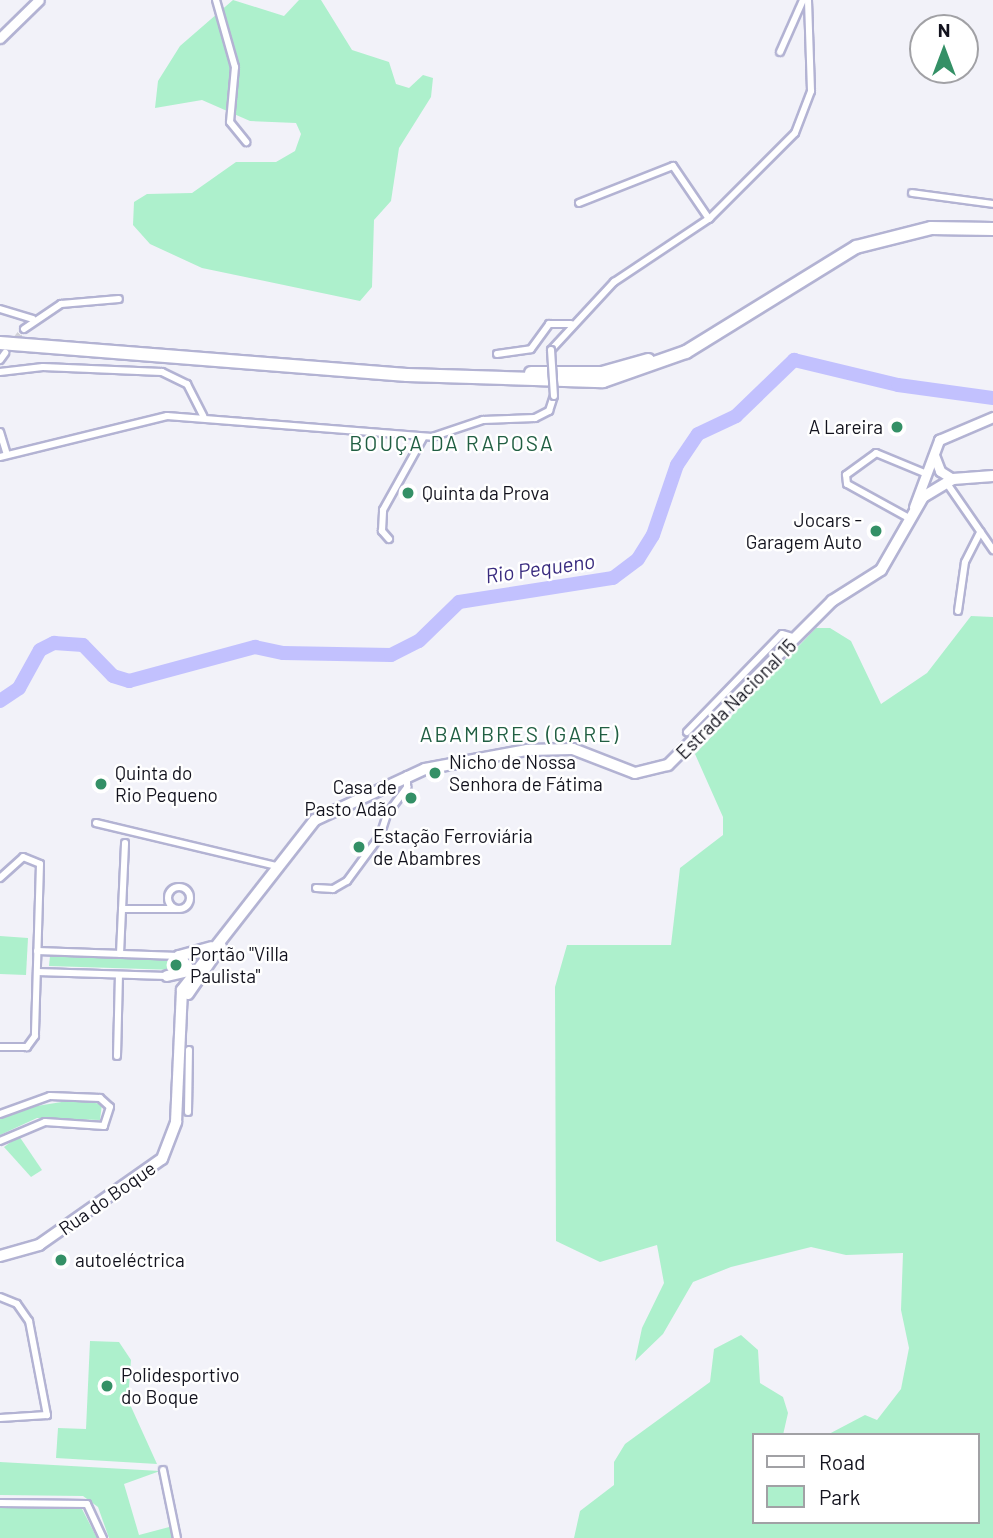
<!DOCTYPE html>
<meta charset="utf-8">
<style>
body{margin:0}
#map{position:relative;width:993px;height:1538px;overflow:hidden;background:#f2f2f9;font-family:Barlow,sans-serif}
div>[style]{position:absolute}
.green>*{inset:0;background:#adf0cc}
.river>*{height:14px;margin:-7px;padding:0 7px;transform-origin:7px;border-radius:7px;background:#c2c1fe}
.street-tunnel>*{height:6px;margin-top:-3px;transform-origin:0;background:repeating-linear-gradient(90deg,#d1d1d8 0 6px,transparent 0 9px)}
.roads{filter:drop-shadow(2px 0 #b3b3d3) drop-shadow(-2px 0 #b3b3d3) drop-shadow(0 2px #b3b3d3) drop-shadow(0 -2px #b3b3d3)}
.street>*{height:6px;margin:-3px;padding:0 3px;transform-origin:3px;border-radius:3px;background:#fff}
.street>.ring{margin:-3px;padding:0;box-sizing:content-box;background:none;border:6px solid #fff;border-radius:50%}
.secondary>*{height:9px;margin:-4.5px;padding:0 4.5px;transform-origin:4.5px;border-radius:4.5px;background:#fff}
.primary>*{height:10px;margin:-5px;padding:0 5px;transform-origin:5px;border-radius:5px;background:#fff}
.highway>*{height:12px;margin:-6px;padding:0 6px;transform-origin:6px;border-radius:6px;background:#fff}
.bridges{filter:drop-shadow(2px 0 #b3b3d3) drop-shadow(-2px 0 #b3b3d3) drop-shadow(0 2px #b3b3d3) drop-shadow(0 -2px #b3b3d3)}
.street-bridge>*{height:6px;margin:-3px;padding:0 3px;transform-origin:3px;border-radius:3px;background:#fff}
.dots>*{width:19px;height:19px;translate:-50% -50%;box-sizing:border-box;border:4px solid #fff;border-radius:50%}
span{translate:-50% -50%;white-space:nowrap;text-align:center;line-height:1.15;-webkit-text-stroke:5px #fff;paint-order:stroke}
.poi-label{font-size:19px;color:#13131e}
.right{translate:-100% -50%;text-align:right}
.left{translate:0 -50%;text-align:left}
.street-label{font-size:19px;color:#13131e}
.neighbourhood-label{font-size:21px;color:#215f43;letter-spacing:2px}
.water-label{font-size:21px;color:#392b7f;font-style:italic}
.legend{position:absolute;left:752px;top:1433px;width:228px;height:91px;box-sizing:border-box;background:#fff;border:2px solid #a1a1a5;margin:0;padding:9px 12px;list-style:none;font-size:21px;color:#13131e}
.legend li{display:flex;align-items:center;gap:14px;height:35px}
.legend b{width:35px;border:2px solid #a1a1a5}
.north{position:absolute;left:909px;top:14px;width:70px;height:70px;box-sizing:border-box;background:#fff;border:2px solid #a1a1a5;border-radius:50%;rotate:0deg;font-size:19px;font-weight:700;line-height:28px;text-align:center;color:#13131e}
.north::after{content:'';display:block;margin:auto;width:24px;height:32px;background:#349066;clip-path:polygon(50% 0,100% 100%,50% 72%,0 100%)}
</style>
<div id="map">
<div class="green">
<div style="clip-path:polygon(233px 0,284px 16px,299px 0,321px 0,352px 50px,389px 62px,396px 84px,409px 88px,423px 75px,433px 78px,431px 97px,399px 148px,391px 201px,374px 220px,372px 287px,360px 301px,202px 268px,150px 244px,133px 225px,134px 202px,147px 194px,192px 193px,236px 162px,276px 162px,295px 151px,301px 134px,296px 123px,250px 121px,202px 100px,155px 108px,158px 81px,180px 46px)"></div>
<div style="clip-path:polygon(971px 616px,993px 617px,993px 1538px,574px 1538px,580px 1511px,614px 1485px,614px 1462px,625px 1444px,710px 1382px,714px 1349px,741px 1335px,758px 1350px,760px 1383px,783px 1397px,788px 1413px,783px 1435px,753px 1435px,753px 1522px,977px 1522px,977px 1435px,827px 1435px,865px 1415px,877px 1420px,901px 1389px,909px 1348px,901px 1310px,903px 1253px,846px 1255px,811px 1247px,731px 1267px,693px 1282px,663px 1334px,635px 1361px,642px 1328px,664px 1283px,657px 1245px,600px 1262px,556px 1241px,555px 987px,567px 945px,671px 945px,680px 868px,723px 835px,723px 817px,695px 754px,816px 628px,830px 628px,851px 641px,881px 704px,927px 673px)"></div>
<div style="clip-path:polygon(0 936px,28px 938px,26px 975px,0 974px)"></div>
<div style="clip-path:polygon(50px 956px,176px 960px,176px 970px,49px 966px)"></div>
<div style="clip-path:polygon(74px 1100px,102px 1104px,100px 1120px,37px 1118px,0 1135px,0 1118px,18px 1109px)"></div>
<div style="clip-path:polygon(19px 1136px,42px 1170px,31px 1177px,4px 1147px)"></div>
<div style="clip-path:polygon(90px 1341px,119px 1342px,131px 1360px,128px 1400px,157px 1464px,56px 1458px,58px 1428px,86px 1429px)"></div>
<div style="clip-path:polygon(0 1462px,160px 1471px,124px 1484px,139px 1535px,173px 1526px,174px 1538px,109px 1538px,98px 1507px,83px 1496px,0 1495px)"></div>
<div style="clip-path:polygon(0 1506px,81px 1507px,97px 1538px,0 1538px)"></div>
</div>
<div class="river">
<div style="left:0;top:701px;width:23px;rotate:-34deg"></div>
<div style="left:19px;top:688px;width:43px;rotate:-61.1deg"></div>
<div style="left:40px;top:650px;width:16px;rotate:-27deg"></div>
<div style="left:54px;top:643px;width:29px;rotate:4deg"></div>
<div style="left:83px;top:645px;width:43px;rotate:45.9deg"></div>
<div style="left:113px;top:676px;width:17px;rotate:17deg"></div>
<div style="left:129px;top:681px;width:131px;rotate:-15.1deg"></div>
<div style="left:255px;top:647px;width:29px;rotate:12deg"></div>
<div style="left:283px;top:653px;width:108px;rotate:1.1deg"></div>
<div style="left:391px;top:655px;width:31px;rotate:-27deg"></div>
<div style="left:419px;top:641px;width:56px;rotate:-44.3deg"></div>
<div style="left:459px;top:602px;width:156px;rotate:-8.9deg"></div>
<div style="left:613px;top:578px;width:31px;rotate:-37deg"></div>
<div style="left:638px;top:559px;width:28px;rotate:-58deg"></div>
<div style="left:653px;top:535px;width:74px;rotate:-71.1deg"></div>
<div style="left:677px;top:465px;width:37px;rotate:-56deg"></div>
<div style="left:698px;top:434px;width:42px;rotate:-25.3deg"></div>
<div style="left:736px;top:416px;width:81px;rotate:-44deg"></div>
<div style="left:794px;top:360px;width:107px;rotate:13.5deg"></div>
<div style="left:898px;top:385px;width:96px;rotate:7.8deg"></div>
</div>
<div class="street-tunnel">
<div style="left:5px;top:353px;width:31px;rotate:-52deg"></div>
</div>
<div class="roads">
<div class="street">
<div style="left:216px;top:0;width:70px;rotate:74.2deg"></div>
<div style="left:235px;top:67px;width:55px;rotate:95.2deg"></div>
<div style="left:230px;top:122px;width:26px;rotate:51deg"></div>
<div style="left:780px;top:52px;width:57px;rotate:-66.1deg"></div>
<div style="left:912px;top:193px;width:82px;rotate:7.7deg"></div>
<div style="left:579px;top:203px;width:101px;rotate:-21.5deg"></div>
<div style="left:673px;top:166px;width:64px;rotate:55.8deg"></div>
<div style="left:0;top:309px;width:34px;rotate:17deg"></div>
<div style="left:24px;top:329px;width:45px;rotate:-34deg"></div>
<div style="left:61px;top:304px;width:58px;rotate:-4.9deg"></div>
<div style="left:551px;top:350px;width:93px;rotate:-47.2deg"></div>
<div style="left:614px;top:282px;width:115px;rotate:-33.7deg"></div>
<div style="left:710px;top:218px;width:120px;rotate:-45deg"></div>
<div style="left:795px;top:133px;width:45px;rotate:-69.1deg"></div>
<div style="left:811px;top:91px;width:91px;rotate:-91.9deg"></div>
<div style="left:497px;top:354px;width:34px;rotate:-8deg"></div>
<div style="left:531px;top:349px;width:31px;rotate:-54deg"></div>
<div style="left:549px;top:324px;width:22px"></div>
<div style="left:0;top:360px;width:9px;rotate:-54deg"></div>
<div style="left:0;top:372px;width:43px;rotate:-6.6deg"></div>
<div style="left:43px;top:367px;width:119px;rotate:2.4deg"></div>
<div style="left:162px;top:372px;width:28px;rotate:26deg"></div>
<div style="left:187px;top:384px;width:36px;rotate:63deg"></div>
<div style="left:0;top:432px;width:24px;rotate:73deg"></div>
<div style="left:0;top:457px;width:172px;rotate:-13.8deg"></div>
<div style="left:167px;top:416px;width:266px;rotate:4.5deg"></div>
<div style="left:432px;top:437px;width:54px;rotate:-18.4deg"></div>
<div style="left:483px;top:420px;width:52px;rotate:-2.2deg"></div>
<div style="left:535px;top:418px;width:16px;rotate:-27deg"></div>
<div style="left:549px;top:411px;width:16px;rotate:-72deg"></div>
<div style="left:946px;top:482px;width:83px;rotate:55.3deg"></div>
<div style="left:907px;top:517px;width:68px;rotate:-151.2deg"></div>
<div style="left:847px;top:484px;width:9px;rotate:-96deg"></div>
<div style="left:846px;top:475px;width:37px;rotate:-36deg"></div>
<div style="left:876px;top:453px;width:55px;rotate:22.4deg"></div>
<div style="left:389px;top:539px;width:11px;rotate:-131deg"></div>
<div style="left:382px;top:531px;width:21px;rotate:-87deg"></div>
<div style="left:383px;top:510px;width:82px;rotate:-60.9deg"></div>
<div style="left:958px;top:611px;width:49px;rotate:-81.9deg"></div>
<div style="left:965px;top:562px;width:34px;rotate:-63deg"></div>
<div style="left:687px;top:732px;width:136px;rotate:-45.9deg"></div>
<div style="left:782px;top:634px;width:15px;rotate:16deg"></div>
<div style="left:96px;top:823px;width:186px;rotate:13.4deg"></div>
<div style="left:0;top:878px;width:31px;rotate:-42deg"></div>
<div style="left:23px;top:857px;width:18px;rotate:22deg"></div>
<div style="left:40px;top:864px;width:172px;rotate:91.7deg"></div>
<div style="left:35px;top:1036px;width:14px;rotate:126deg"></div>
<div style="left:27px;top:1047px;width:27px;rotate:180deg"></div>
<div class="ring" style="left:168px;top:887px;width:16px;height:16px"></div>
<div style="left:316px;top:888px;width:17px;rotate:3deg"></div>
<div style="left:333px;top:889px;width:16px;rotate:-30deg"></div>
<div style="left:347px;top:881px;width:56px;rotate:-53.7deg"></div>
<div style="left:380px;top:836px;width:23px;rotate:-72deg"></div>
<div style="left:387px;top:814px;width:34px;rotate:-53deg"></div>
<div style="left:407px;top:787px;width:12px;rotate:-90deg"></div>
<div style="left:122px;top:909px;width:54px"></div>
<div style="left:37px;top:951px;width:142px;rotate:2deg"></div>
<div style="left:120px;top:954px;width:111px;rotate:-87.4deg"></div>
<div style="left:37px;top:972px;width:130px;rotate:1.8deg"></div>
<div style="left:117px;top:1056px;width:81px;rotate:-88.6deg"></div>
<div style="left:188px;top:1112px;width:62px;rotate:-89.1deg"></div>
<div style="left:0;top:1114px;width:53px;rotate:-19.8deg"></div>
<div style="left:50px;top:1096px;width:50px;rotate:2.3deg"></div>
<div style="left:100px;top:1098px;width:13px;rotate:42deg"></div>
<div style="left:110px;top:1107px;width:20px;rotate:108deg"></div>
<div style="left:104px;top:1126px;width:59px;rotate:-176.1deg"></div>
<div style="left:45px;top:1122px;width:49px;rotate:157.1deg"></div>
<div style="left:0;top:1297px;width:18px;rotate:22deg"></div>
<div style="left:17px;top:1304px;width:21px;rotate:55deg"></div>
<div style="left:29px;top:1321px;width:96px;rotate:79.2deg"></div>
<div style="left:47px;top:1415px;width:47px;rotate:176.3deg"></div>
<div style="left:163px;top:1470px;width:69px;rotate:78.4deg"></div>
<div style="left:0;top:1503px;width:87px;rotate:0.7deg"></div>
<div style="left:87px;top:1504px;width:38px;rotate:65deg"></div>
</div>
<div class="secondary">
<div style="left:0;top:38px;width:54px;rotate:-44.3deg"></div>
<div style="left:934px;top:455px;width:17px;rotate:69deg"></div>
<div style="left:940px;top:471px;width:15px;rotate:32deg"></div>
<div style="left:914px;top:507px;width:72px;rotate:-69.5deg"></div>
<div style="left:939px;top:440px;width:59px;rotate:-23.1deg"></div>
</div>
<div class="primary">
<div style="left:179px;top:956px;width:24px;rotate:52deg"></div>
<div style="left:179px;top:956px;width:34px;rotate:-15deg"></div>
<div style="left:167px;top:976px;width:28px;rotate:-13deg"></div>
<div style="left:188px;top:994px;width:58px;rotate:-55.5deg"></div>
<div style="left:0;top:1256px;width:41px;rotate:-15.8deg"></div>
<div style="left:39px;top:1245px;width:150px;rotate:-35deg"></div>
<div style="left:162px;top:1159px;width:40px;rotate:-69deg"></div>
<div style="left:176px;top:1122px;width:132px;rotate:-87.4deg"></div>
<div style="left:182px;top:990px;width:216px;rotate:-52deg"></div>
<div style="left:315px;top:820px;width:121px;rotate:-24.9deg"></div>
<div style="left:425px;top:769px;width:104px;rotate:-10.6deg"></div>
<div style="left:527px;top:750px;width:46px;rotate:-1.2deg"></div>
<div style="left:573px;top:749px;width:66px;rotate:21.2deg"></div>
<div style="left:635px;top:773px;width:34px;rotate:-14deg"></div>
<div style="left:668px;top:765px;width:232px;rotate:-45deg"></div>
<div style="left:832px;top:601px;width:58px;rotate:-32.3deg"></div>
<div style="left:881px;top:570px;width:84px;rotate:-60.1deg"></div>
<div style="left:923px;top:497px;width:35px;rotate:-31deg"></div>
<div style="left:953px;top:479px;width:40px;rotate:-4.3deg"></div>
</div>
<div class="highway">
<div style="left:0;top:343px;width:408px;rotate:4.5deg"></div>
<div style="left:407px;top:375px;width:196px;rotate:1.8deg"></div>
<div style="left:603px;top:381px;width:88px;rotate:-19.3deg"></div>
<div style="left:686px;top:352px;width:200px;rotate:-31.7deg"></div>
<div style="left:856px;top:247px;width:77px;rotate:-14.2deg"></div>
<div style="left:931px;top:228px;width:62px;rotate:0.9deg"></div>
<div style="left:531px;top:373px;width:71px"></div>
<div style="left:602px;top:373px;width:48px;rotate:-15.8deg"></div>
</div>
</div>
<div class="bridges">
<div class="street-bridge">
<div style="left:551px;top:350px;width:46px;rotate:86.3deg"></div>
</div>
</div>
<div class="dots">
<div style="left:897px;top:427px;background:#349066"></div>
<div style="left:408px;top:493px;background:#349066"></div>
<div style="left:876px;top:531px;background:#349066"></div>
<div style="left:435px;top:773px;background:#349066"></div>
<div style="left:101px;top:784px;background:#349066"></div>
<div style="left:411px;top:798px;background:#349066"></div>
<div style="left:359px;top:847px;background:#349066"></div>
<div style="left:176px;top:965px;background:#349066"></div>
<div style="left:61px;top:1260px;background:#349066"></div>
<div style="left:107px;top:1386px;background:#349066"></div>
</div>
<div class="poi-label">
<span class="right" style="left:883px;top:427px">A Lareira</span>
<span class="left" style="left:422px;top:493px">Quinta da Prova</span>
<span class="right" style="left:862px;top:531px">Jocars -<br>Garagem Auto</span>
<span class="left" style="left:449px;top:773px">Nicho de Nossa<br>Senhora de Fátima</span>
<span class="left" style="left:115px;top:784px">Quinta do<br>Rio Pequeno</span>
<span class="right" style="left:397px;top:798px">Casa de<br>Pasto Adão</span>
<span class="left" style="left:373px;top:847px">Estação Ferroviária<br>de Abambres</span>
<span class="left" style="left:190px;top:965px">Portão "Villa<br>Paulista"</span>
<span class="left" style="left:75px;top:1260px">autoeléctrica</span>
<span class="left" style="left:121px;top:1386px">Polidesportivo<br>do Boque</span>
</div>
<div class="street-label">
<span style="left:736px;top:699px;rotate:-45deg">Estrada Nacional 15</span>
<span style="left:107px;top:1198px;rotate:-35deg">Rua do Boque</span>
</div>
<div class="neighbourhood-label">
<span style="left:452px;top:443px">BOUÇA DA RAPOSA</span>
<span style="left:520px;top:734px">ABAMBRES (GARE)</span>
</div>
<div class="water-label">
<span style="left:540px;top:568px;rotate:-8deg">Rio Pequeno</span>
</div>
<ul class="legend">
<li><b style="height:9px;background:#fff"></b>Road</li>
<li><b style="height:19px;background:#adf0cc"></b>Park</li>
</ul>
<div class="north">N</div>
</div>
